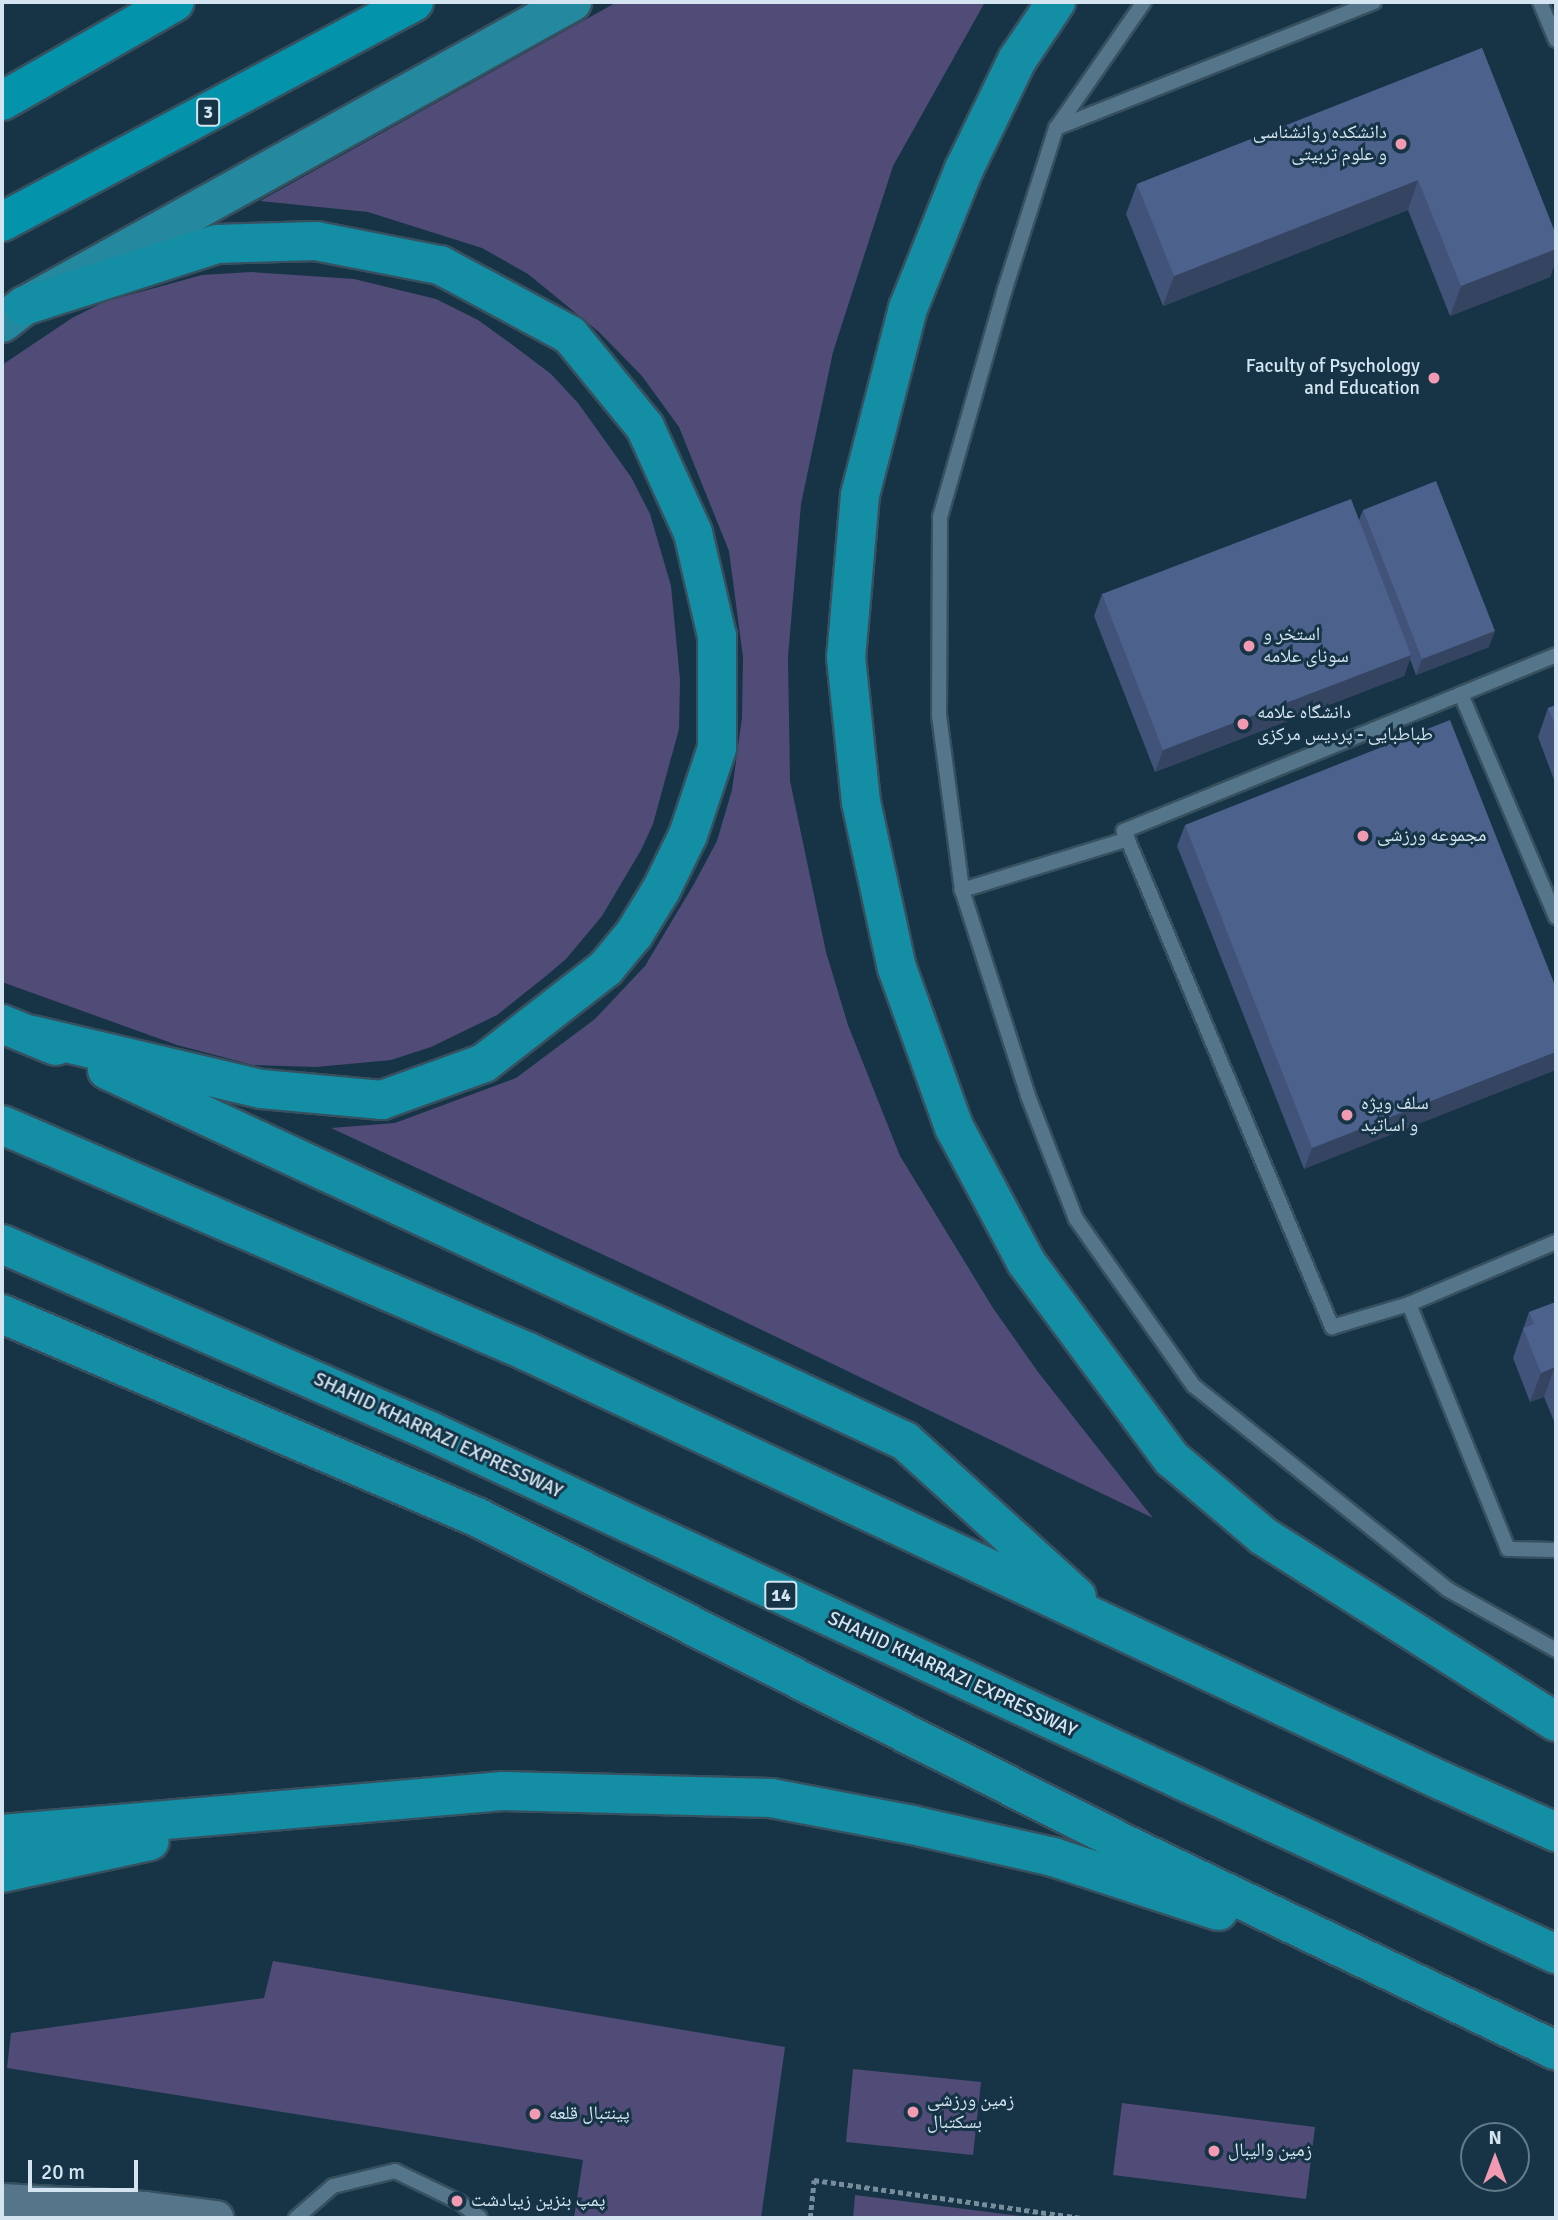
<!DOCTYPE html>
<meta charset="utf-8">
<style>
body{margin:0}
#map{position:relative;width:1558px;height:2220px;overflow:hidden;background:#163446;font-family:Signika,"Noto Naskh Arabic",sans-serif}
div>[style]{position:absolute}
.green>*{inset:0;background:#504c77}
.path>*{height:4.5px;margin-top:-2.25px;transform-origin:0;background:repeating-linear-gradient(90deg,#768d9c 0 5px,transparent 0 8.5px)}
.roads{filter:drop-shadow(2px 0 #37505f) drop-shadow(-2px 0 #37505f) drop-shadow(0 2px #37505f) drop-shadow(0 -2px #37505f)}
.service>*{height:14px;margin:-7px;padding:0 7px;transform-origin:7px;border-radius:7px;background:#55758a}
.tertiary>*{height:35px;margin:-17.5px;padding:0 17.5px;transform-origin:17.5px;border-radius:17.5px;background:#55758a}
.primary>*{height:38px;margin:-19px;padding:0 19px;transform-origin:19px;border-radius:19px;background:#24889e}
.trunk>*{height:38px;margin:-19px;padding:0 19px;transform-origin:19px;border-radius:19px;background:#148ea4}
.motorway>*{height:38px;margin:-19px;padding:0 19px;transform-origin:19px;border-radius:19px;background:#0394ab}
.wall>*{inset:0;background:#415378}
.shaded-wall>*{inset:0;background:#354461}
.building>*{inset:0;background:#4c618b}
.dots>*{width:19px;height:19px;translate:-50% -50%;box-sizing:border-box;border:4px solid #163446;border-radius:50%}
span{translate:-50% -50%;white-space:nowrap;text-align:center;line-height:1.15;-webkit-text-stroke:6px #163446;paint-order:stroke}
.shield-label span{padding:2px 5px;background:#163446;border:2px solid;border-radius:5px;-webkit-text-stroke-width:0}
.shield-label{font-size:18px;color:#d4e5f1;font-weight:700}
.poi-label{font-size:19px;color:#d4e5f1}
.right{translate:-100% -50%;text-align:right}
.left{translate:0 -50%;text-align:left}
.street-label{font-size:19px;color:#d4e5f1}
.frame{position:absolute;inset:0;border:4px solid #d4e5f1;pointer-events:none}
.north{position:absolute;left:1460px;top:2122px;width:70px;height:70px;box-sizing:border-box;background:#163446;border:2px solid #627b8a;border-radius:50%;rotate:0deg;font-size:19px;font-weight:700;line-height:28px;text-align:center;color:#d4e5f1}
.north::after{content:'';display:block;margin:auto;width:24px;height:32px;background:#f19ab2;clip-path:polygon(50% 0,100% 100%,50% 72%,0 100%)}
.scale{position:absolute;left:28px;top:2160px;width:110px;height:32px;box-sizing:border-box;border:4px solid #d4e5f1;border-top:0;padding-left:9px;font-size:21px;line-height:24px;white-space:nowrap;color:#d4e5f1;-webkit-text-stroke:5px #163446;paint-order:stroke}
</style>
<div id="map">
<div class="green">
<div style="clip-path:polygon(617px 2px,985px 2px,893px 166px,833px 352px,801px 504px,788px 657px,790px 781px,826px 952px,848px 1025px,900px 1156px,993px 1308px,1038px 1372px,1153px 1518px,664px 1283px,331px 1128px,395px 1123px,516px 1078px,595px 1019px,645px 966px,694px 884px,717px 841px,732px 790px,742px 718px,743px 657px,729px 551px,679px 427px,642px 376px,599px 332px,528px 274px,482px 248px,368px 212px,260px 201px)"></div>
<div style="clip-path:polygon(251px 272px,354px 279px,436px 299px,478px 320px,514px 346px,551px 374px,578px 403px,631px 477px,650px 514px,671px 586px,680px 680px,679px 729px,653px 824px,641px 850px,602px 916px,566px 959px,546px 976px,497px 1015px,431px 1047px,391px 1060px,316px 1067px,253px 1065px,177px 1045px,2px 982px,2px 365px,72px 318px,104px 302px,202px 275px)"></div>
<div style="clip-path:polygon(273px 1961px,785px 2047px,761px 2218px,574px 2218px,583px 2160px,7px 2068px,11px 2033px,264px 1998px)"></div>
<div style="clip-path:polygon(853px 2069px,981px 2082px,973px 2155px,846px 2142px)"></div>
<div style="clip-path:polygon(1122px 2103px,1315px 2127px,1306px 2199px,1113px 2175px)"></div>
<div style="clip-path:polygon(855px 2195px,1036px 2218px,853px 2218px)"></div>
</div>
<div class="path">
<div style="left:810px;top:2218px;width:38px;rotate:-84deg"></div>
<div style="left:814px;top:2180px;width:270px;rotate:8.1deg"></div>
</div>
<div class="roads">
<div class="service">
<div style="left:1540px;top:2px;width:41px;rotate:67.2deg"></div>
<div style="left:1057px;top:127px;width:152px;rotate:-55.2deg"></div>
<div style="left:1461px;top:694px;width:103px;rotate:-22.3deg"></div>
<div style="left:1128px;top:839px;width:174px;rotate:162.9deg"></div>
<div style="left:962px;top:890px;width:176px;rotate:-97.5deg"></div>
<div style="left:939px;top:716px;width:199px;rotate:-89.7deg"></div>
<div style="left:940px;top:517px;width:237px;rotate:-74.1deg"></div>
<div style="left:1005px;top:289px;width:169px;rotate:-72.4deg"></div>
<div style="left:1056px;top:128px;width:342px;rotate:-21.6deg"></div>
<div style="left:962px;top:890px;width:216px;rotate:72.2deg"></div>
<div style="left:1028px;top:1096px;width:132px;rotate:68.7deg"></div>
<div style="left:1076px;top:1219px;width:204px;rotate:54.8deg"></div>
<div style="left:1194px;top:1386px;width:324px;rotate:38.7deg"></div>
<div style="left:1447px;top:1589px;width:125px;rotate:29.2deg"></div>
<div style="left:1556px;top:917px;width:242px;rotate:-113.1deg"></div>
<div style="left:1461px;top:694px;width:364px;rotate:157.9deg"></div>
<div style="left:1124px;top:831px;width:538px;rotate:67.25deg"></div>
<div style="left:1332px;top:1327px;width:80px;rotate:-16.6deg"></div>
<div style="left:1409px;top:1304px;width:160px;rotate:-22.9deg"></div>
<div style="left:1409px;top:1304px;width:264px;rotate:68deg"></div>
<div style="left:1508px;top:1549px;width:48px;rotate:1.2deg"></div>
<div style="left:296px;top:2218px;width:49px;rotate:-40.9deg"></div>
<div style="left:333px;top:2186px;width:64px;rotate:-13.6deg"></div>
<div style="left:395px;top:2171px;width:71px;rotate:25.8deg"></div>
<div style="left:459px;top:2202px;width:26px;rotate:37deg"></div>
</div>
<div class="tertiary">
<div style="left:2px;top:2201px;width:143px;rotate:3.2deg"></div>
<div style="left:145px;top:2209px;width:71px;rotate:7.3deg"></div>
</div>
<div class="primary">
<div style="left:2px;top:323px;width:28px;rotate:-38deg"></div>
<div style="left:24px;top:306px;width:627px;rotate:-29.02deg"></div>
</div>
<div class="trunk">
<div style="left:1056px;top:2px;width:70px;rotate:123.9deg"></div>
<div style="left:1017px;top:60px;width:121px;rotate:115.9deg"></div>
<div style="left:964px;top:169px;width:150px;rotate:111.9deg"></div>
<div style="left:908px;top:308px;width:193px;rotate:104.4deg"></div>
<div style="left:860px;top:495px;width:163px;rotate:94.9deg"></div>
<div style="left:846px;top:657px;width:146px;rotate:84.1deg"></div>
<div style="left:861px;top:802px;width:170px;rotate:77.8deg"></div>
<div style="left:897px;top:968px;width:169px;rotate:70.3deg"></div>
<div style="left:954px;top:1127px;width:153px;rotate:61.9deg"></div>
<div style="left:1026px;top:1262px;width:245px;rotate:53.5deg"></div>
<div style="left:1172px;top:1459px;width:119px;rotate:40.2deg"></div>
<div style="left:1263px;top:1536px;width:347px;rotate:32.4deg"></div>
<div style="left:24px;top:306px;width:203px;rotate:-17.8deg"></div>
<div style="left:217px;top:244px;width:99px;rotate:-1.7deg"></div>
<div style="left:316px;top:241px;width:126px;rotate:11deg"></div>
<div style="left:440px;top:265px;width:148px;rotate:28.3deg"></div>
<div style="left:570px;top:335px;width:119px;rotate:50.8deg"></div>
<div style="left:645px;top:427px;width:116px;rotate:65.6deg"></div>
<div style="left:693px;top:533px;width:106px;rotate:76.9deg"></div>
<div style="left:717px;top:636px;width:112px;rotate:90deg"></div>
<div style="left:717px;top:748px;width:92px;rotate:108.4deg"></div>
<div style="left:688px;top:835px;width:61px;rotate:116.1deg"></div>
<div style="left:661px;top:890px;width:52px;rotate:121.5deg"></div>
<div style="left:634px;top:934px;width:44px;rotate:129.5deg"></div>
<div style="left:606px;top:968px;width:155px;rotate:142.1deg"></div>
<div style="left:484px;top:1063px;width:109px;rotate:160.1deg"></div>
<div style="left:382px;top:1100px;width:121px;rotate:-174.8deg"></div>
<div style="left:261px;top:1089px;width:235px;rotate:-166.7deg"></div>
<div style="left:2px;top:1024px;width:58px;rotate:22.2deg"></div>
<div style="left:107px;top:1070px;width:880px;rotate:24.93deg"></div>
<div style="left:905px;top:1441px;width:232px;rotate:42.2deg"></div>
<div style="left:2px;top:1125px;width:571px;rotate:23.33deg"></div>
<div style="left:526px;top:1351px;width:1012px;rotate:25.15deg"></div>
<div style="left:1442px;top:1781px;width:125px;rotate:24.1deg"></div>
<div style="left:2px;top:1244px;width:465px;rotate:23.6deg"></div>
<div style="left:428px;top:1430px;width:1244px;rotate:24.92deg"></div>
<div style="left:2px;top:1314px;width:519px;rotate:23.16deg"></div>
<div style="left:479px;top:1518px;width:726px;rotate:26.78deg"></div>
<div style="left:1127px;top:1845px;width:476px;rotate:25.6deg"></div>
<div style="left:2px;top:1834px;width:503px;rotate:-4.91deg"></div>
<div style="left:503px;top:1791px;width:268px;rotate:1.5deg"></div>
<div style="left:771px;top:1798px;width:144px;rotate:10.8deg"></div>
<div style="left:912px;top:1825px;width:145px;rotate:12.8deg"></div>
<div style="left:1053px;top:1857px;width:174px;rotate:18.1deg"></div>
<div style="left:2px;top:1873px;width:151px;rotate:-12.2deg"></div>
</div>
<div class="motorway">
<div style="left:2px;top:101px;width:199px;rotate:-29.8deg"></div>
<div style="left:2px;top:222px;width:467px;rotate:-28.1deg"></div>
</div>
</div>
<div class="wall">
<div style="clip-path:polygon(1482px 48px,1556px 235px,1556px 260px,1550px 277px,1450px 316px,1408px 210px,1163px 306px,1126px 214px,1137px 184px)"></div>
<div style="clip-path:polygon(1363px 510px,1489px 647px,1416px 675px,1410px 659px,1404px 676px,1155px 772px,1094px 616px,1102px 594px,1359px 520px)"></div>
<div style="clip-path:polygon(1556px 705px,1556px 785px,1538px 737px,1548px 708px)"></div>
<div style="clip-path:polygon(1185px 825px,1556px 988px,1304px 1169px,1177px 846px)"></div>
<div style="clip-path:polygon(1556px 1302px,1556px 1426px,1544px 1397px,1530px 1402px,1513px 1358px,1529px 1312px)"></div>
</div>
<div class="shaded-wall">
<div style="clip-path:polygon(1418px 180px,1408px 210px,1163px 306px,1174px 276px)"></div>
<div style="clip-path:polygon(1556px 249px,1556px 260px,1550px 277px,1450px 316px,1461px 286px)"></div>
<div style="clip-path:polygon(1495px 631px,1489px 647px,1416px 675px,1422px 659px)"></div>
<div style="clip-path:polygon(1411px 655px,1404px 676px,1155px 772px,1163px 750px)"></div>
<div style="clip-path:polygon(1556px 1052px,1556px 1070px,1304px 1169px,1312px 1148px)"></div>
<div style="clip-path:polygon(1555px 1367px,1544px 1397px,1530px 1402px,1541px 1373px)"></div>
</div>
<div class="building">
<div style="clip-path:polygon(1482px 48px,1556px 235px,1556px 249px,1461px 286px,1418px 180px,1174px 276px,1137px 184px)"></div>
<div style="clip-path:polygon(1436px 481px,1495px 631px,1422px 659px,1363px 510px)"></div>
<div style="clip-path:polygon(1351px 499px,1411px 655px,1163px 750px,1102px 594px)"></div>
<div style="clip-path:polygon(1556px 705px,1556px 727px,1548px 708px)"></div>
<div style="clip-path:polygon(1450px 720px,1556px 988px,1556px 1052px,1312px 1148px,1185px 825px)"></div>
<div style="clip-path:polygon(1556px 1302px,1556px 1370px,1555px 1367px,1541px 1373px,1523px 1328px,1534px 1324px,1529px 1312px)"></div>
</div>
<div class="dots">
<div style="left:1401px;top:144px;background:#f19ab2"></div>
<div style="left:1434px;top:378px;background:#f19ab2"></div>
<div style="left:1249px;top:646px;background:#f19ab2"></div>
<div style="left:1243px;top:724px;background:#f19ab2"></div>
<div style="left:1363px;top:836px;background:#f19ab2"></div>
<div style="left:1347px;top:1115px;background:#f19ab2"></div>
<div style="left:913px;top:2112px;background:#f19ab2"></div>
<div style="left:535px;top:2114px;background:#f19ab2"></div>
<div style="left:1214px;top:2151px;background:#f19ab2"></div>
<div style="left:457px;top:2201px;background:#f19ab2"></div>
</div>
<div class="shield-label">
<span style="left:208px;top:112px">3</span>
<span style="left:781px;top:1595px">14</span>
</div>
<div class="poi-label">
<span class="right" style="left:1387px;top:144px">دانشکده روانشناسی<br>و علوم تربیتی</span>
<span class="right" style="left:1420px;top:378px">Faculty of Psychology<br>and Education</span>
<span class="left" style="left:1263px;top:646px">استخر و<br>سونای علامه</span>
<span class="left" style="left:1257px;top:724px">دانشگاه علامه<br>طباطبایی - پردیس مرکزی</span>
<span class="left" style="left:1377px;top:836px">مجموعه ورزشی</span>
<span class="left" style="left:1361px;top:1115px">سلف ویژه<br>و اساتید</span>
<span class="left" style="left:927px;top:2112px">زمین ورزشی<br>بسکتبال</span>
<span class="left" style="left:549px;top:2114px">پینتبال قلعه</span>
<span class="left" style="left:1228px;top:2151px">زمین والیبال</span>
<span class="left" style="left:471px;top:2201px">پمپ بنزین زیبادشت</span>
</div>
<div class="street-label">
<span style="left:438px;top:1436px;rotate:25deg">SHAHID KHARRAZI EXPRESSWAY</span>
<span style="left:952px;top:1675px;rotate:25deg">SHAHID KHARRAZI EXPRESSWAY</span>
</div>
<div class="frame"></div>
<div class="north">N</div>
<div class="scale">20 m</div>
</div>
